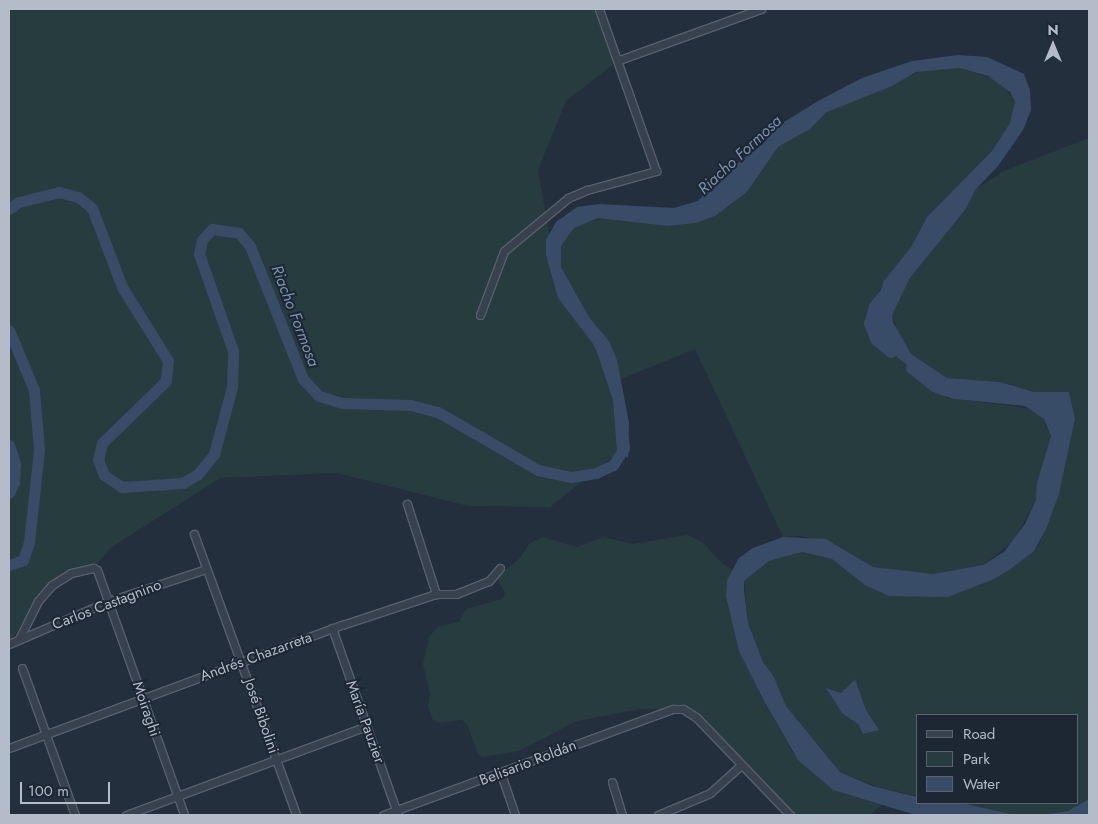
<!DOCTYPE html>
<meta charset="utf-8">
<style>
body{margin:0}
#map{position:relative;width:1098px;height:824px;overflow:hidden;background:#242f3e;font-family:Jost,sans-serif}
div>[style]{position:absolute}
.green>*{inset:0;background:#263c3f}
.water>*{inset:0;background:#394c67}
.river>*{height:11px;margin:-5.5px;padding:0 5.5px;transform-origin:5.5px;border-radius:5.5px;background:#394c67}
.roads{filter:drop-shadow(1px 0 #565f6c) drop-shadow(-1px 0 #565f6c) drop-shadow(0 1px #565f6c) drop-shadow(0 -1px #565f6c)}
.minor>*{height:7px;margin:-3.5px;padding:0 3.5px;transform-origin:3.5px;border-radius:3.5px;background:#38414e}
span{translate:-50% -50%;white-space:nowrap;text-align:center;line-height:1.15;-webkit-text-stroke:4px #1d2633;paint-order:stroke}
.street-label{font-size:15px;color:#b4bcc9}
.water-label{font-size:16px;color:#7c92b1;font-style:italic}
.frame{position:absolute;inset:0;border:10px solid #b4bcc9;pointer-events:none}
.legend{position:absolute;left:916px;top:714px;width:162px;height:90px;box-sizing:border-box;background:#1d2633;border:1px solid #59626f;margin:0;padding:6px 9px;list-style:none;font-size:15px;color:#b4bcc9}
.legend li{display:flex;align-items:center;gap:10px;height:25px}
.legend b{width:25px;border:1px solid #59626f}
.north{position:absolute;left:1028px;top:20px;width:50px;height:50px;-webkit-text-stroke:4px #1d2633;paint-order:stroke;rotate:0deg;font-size:14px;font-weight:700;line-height:20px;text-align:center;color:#b4bcc9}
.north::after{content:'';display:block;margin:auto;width:18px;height:22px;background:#b4bcc9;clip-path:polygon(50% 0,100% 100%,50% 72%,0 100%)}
.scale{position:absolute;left:20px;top:782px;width:90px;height:22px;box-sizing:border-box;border:2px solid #b4bcc9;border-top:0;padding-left:6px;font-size:15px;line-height:18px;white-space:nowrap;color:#b4bcc9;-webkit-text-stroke:4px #1d2633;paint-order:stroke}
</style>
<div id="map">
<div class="green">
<div style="clip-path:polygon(9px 9px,599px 9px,619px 60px,566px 101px,538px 170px,555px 266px,606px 356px,624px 448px,550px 507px,468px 506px,337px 473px,220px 478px,112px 547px,93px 568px,71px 573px,43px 593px,9px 643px)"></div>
<div style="clip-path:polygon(960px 68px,993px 79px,1006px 89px,1015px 102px,1013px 119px,992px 151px,927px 217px,911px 247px,879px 290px,880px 299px,869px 323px,876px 340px,948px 398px,1033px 409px,1044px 419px,1046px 428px,1052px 430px,1036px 500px,1014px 541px,983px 565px,933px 574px,911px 573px,873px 567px,833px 543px,801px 536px,783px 537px,695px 349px,621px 379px,609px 341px,589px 317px,561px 267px,561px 246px,574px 228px,598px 218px,667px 226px,696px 223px,715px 216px,747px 192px,778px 147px,810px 129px,831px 109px,922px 71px)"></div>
<div style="clip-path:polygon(evenodd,1089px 138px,1089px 799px,1072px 810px,1038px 815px,1003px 814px,958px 803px,1077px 803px,1077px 715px,917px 715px,917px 796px,877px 787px,840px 772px,786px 706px,774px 677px,763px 662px,748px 623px,744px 581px,769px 561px,802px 552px,832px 559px,881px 593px,955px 594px,992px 580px,1039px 545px,1059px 494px,1075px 419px,1069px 392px,1034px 392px,1000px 382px,947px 378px,911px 354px,901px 340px,892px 315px,910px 278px,965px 210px,976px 189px,1004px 171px,1089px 138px,855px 679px,866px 710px,878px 730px,863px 734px,858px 724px,837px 706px,827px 688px,841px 693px,855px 679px)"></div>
<div style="clip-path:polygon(687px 535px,702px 542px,724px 565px,740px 573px,734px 594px,754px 661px,751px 670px,760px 695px,794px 754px,833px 790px,882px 805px,869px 815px,790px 815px,696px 717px,673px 709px,640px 709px,577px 721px,519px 751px,482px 757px,477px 752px,468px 726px,462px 720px,440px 723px,433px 720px,428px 707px,430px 694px,423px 664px,429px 637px,438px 627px,459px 622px,466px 609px,502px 599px,505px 593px,498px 580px,501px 573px,519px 559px,530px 543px,543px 537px,577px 547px,603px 537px,633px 544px)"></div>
</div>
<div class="water">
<div style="clip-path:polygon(958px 55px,987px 57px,1024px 74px,1030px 90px,1031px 110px,1023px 130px,998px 166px,976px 189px,965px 210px,910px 278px,892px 315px,893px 322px,911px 354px,947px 378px,1000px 382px,1034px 392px,1069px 392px,1075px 419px,1059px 494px,1046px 529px,1034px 551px,1009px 570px,992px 580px,948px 597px,889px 596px,865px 585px,832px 559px,802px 552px,769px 561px,744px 581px,744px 591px,748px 623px,763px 662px,774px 677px,786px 706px,840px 772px,872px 786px,917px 797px,917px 803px,966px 804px,1015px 815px,916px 815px,833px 790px,798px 760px,764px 701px,739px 651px,726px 596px,727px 580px,739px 558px,753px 548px,783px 537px,826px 539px,873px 567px,933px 574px,983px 565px,1004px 552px,1025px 524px,1036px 500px,1037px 483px,1051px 436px,1044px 419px,1025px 406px,954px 399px,935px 393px,933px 386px,876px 340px,872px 313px,884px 281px,911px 247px,927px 217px,992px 151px,1010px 123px,1015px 102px,1010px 92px,988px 76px,960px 68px,916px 72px,892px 86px,827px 112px,810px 129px,778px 147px,747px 192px,715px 216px,696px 223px,667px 226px,598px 218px,574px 228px,561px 246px,561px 267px,589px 317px,609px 341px,617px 360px,629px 423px,628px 458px,617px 451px,613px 400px,599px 358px,594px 345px,558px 298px,546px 255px,546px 240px,556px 222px,577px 207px,599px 204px,674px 208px,698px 201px,723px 174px,763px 144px,776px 127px,818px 101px,862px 78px,912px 61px)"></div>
<div style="clip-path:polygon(855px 679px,866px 710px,879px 730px,863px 734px,858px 724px,842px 713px,826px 688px,841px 693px)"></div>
<div style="clip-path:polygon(1089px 799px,1089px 815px,1040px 815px,1068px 811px)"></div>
</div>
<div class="river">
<div style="left:9px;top:209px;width:12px;rotate:-35deg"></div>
<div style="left:19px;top:202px;width:41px;rotate:-14deg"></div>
<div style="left:59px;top:192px;width:20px;rotate:15deg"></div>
<div style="left:78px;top:197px;width:18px;rotate:38deg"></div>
<div style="left:92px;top:208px;width:85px;rotate:69.2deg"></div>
<div style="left:122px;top:287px;width:87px;rotate:58.1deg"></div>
<div style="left:168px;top:361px;width:20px;rotate:96deg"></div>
<div style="left:166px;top:381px;width:89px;rotate:135.9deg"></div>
<div style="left:102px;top:443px;width:17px;rotate:103deg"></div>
<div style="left:98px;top:460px;width:16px;rotate:68deg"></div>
<div style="left:104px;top:475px;width:22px;rotate:34deg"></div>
<div style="left:122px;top:487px;width:61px;rotate:-3.8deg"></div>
<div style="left:183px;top:483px;width:17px;rotate:-31deg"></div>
<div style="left:198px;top:474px;width:26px;rotate:-51deg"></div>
<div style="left:214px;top:454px;width:69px;rotate:-75deg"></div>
<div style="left:232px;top:387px;width:36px;rotate:-88deg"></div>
<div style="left:233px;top:351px;width:103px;rotate:-109.3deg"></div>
<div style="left:199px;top:254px;width:14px;rotate:-78deg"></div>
<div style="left:202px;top:240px;width:15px;rotate:-48deg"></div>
<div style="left:212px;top:229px;width:27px;rotate:8deg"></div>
<div style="left:239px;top:233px;width:17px;rotate:50deg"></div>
<div style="left:250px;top:246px;width:143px;rotate:68.3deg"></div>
<div style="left:303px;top:379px;width:23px;rotate:47deg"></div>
<div style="left:319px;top:396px;width:24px;rotate:17deg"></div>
<div style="left:342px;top:403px;width:69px;rotate:1.7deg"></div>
<div style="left:411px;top:405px;width:28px;rotate:15deg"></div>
<div style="left:438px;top:412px;width:116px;rotate:30.1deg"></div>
<div style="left:538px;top:470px;width:34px;rotate:12deg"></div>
<div style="left:571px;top:477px;width:25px;rotate:-9deg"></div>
<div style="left:596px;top:473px;width:19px;rotate:-25deg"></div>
<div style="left:613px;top:465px;width:20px;rotate:-57deg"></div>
<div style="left:624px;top:448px;width:9px;rotate:-96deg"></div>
<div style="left:890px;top:287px;width:25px;rotate:130deg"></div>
<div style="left:874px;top:306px;width:18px;rotate:106deg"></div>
<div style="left:869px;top:323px;width:18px;rotate:68deg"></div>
<div style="left:876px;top:340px;width:19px;rotate:39deg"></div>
<div style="left:9px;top:330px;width:65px;rotate:67.4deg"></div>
<div style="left:34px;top:390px;width:60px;rotate:85.2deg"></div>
<div style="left:39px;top:450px;width:93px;rotate:96.2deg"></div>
<div style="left:29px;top:542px;width:19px;rotate:108deg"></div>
<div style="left:23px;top:560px;width:15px;rotate:160deg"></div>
<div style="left:911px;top:368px;width:29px;rotate:38deg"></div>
<div style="left:934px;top:386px;width:9px;rotate:18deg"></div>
<div style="left:9px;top:445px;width:20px;rotate:72deg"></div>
<div style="left:15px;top:464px;width:18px;rotate:93deg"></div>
<div style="left:14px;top:482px;width:12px;rotate:114deg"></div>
</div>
<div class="roads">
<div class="minor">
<div style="left:619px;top:60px;width:151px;rotate:-19.8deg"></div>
<div style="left:480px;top:315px;width:68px;rotate:-69.4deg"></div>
<div style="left:504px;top:251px;width:83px;rotate:-39.6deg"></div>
<div style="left:568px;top:198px;width:21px;rotate:-23deg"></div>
<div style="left:587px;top:190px;width:72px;rotate:-15.4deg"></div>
<div style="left:656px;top:171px;width:172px;rotate:-109.4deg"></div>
<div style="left:407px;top:504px;width:95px;rotate:72.1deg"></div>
<div style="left:194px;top:534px;width:299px;rotate:70deg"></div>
<div style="left:332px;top:628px;width:198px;rotate:70.6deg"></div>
<div style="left:19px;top:639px;width:42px;rotate:-63.4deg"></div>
<div style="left:38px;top:601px;width:21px;rotate:-49deg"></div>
<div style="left:52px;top:585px;width:22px;rotate:-32deg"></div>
<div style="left:71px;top:573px;width:23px;rotate:-13deg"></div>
<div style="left:93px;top:568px;width:4px;rotate:27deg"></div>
<div style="left:97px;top:570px;width:260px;rotate:70.4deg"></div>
<div style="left:9px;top:644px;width:109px;rotate:-23.3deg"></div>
<div style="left:109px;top:601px;width:102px;rotate:-18.3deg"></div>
<div style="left:22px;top:668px;width:156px;rotate:70.2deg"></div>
<div style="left:9px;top:748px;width:355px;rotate:-20.3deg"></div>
<div style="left:342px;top:625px;width:99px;rotate:-18.3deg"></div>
<div style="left:436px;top:594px;width:20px"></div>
<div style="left:456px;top:594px;width:35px;rotate:-22deg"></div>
<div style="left:489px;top:581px;width:17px;rotate:-50deg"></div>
<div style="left:501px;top:774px;width:43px;rotate:71.1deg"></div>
<div style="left:612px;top:782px;width:34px;rotate:73deg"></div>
<div style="left:126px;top:815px;width:256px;rotate:-20.3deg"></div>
<div style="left:383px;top:815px;width:309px;rotate:-20.1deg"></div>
<div style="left:673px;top:709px;width:10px"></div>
<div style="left:683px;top:709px;width:15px;rotate:32deg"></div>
<div style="left:696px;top:717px;width:136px;rotate:46.2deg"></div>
<div style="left:658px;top:815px;width:56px;rotate:-22.9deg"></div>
<div style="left:710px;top:793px;width:42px;rotate:-42.1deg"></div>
</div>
</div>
<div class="street-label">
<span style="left:107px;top:605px;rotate:-21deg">Carlos Castagnino</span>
<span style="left:256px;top:657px;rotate:-20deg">Andrés Chazarreta</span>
<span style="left:146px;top:709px;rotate:71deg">Moiraghi</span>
<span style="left:261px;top:716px;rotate:71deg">José Bibolini</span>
<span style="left:365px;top:722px;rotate:70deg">María Pauzier</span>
<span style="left:528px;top:763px;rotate:-21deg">Belisario Roldán</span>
</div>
<div class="water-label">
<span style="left:740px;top:155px;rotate:-43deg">Riacho Formosa</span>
<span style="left:295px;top:316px;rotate:69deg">Riacho Formosa</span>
</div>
<div class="frame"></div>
<ul class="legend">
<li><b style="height:6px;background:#38414e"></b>Road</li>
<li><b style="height:14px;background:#263c3f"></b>Park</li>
<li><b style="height:14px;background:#394c67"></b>Water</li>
</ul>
<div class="north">N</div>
<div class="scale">100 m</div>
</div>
